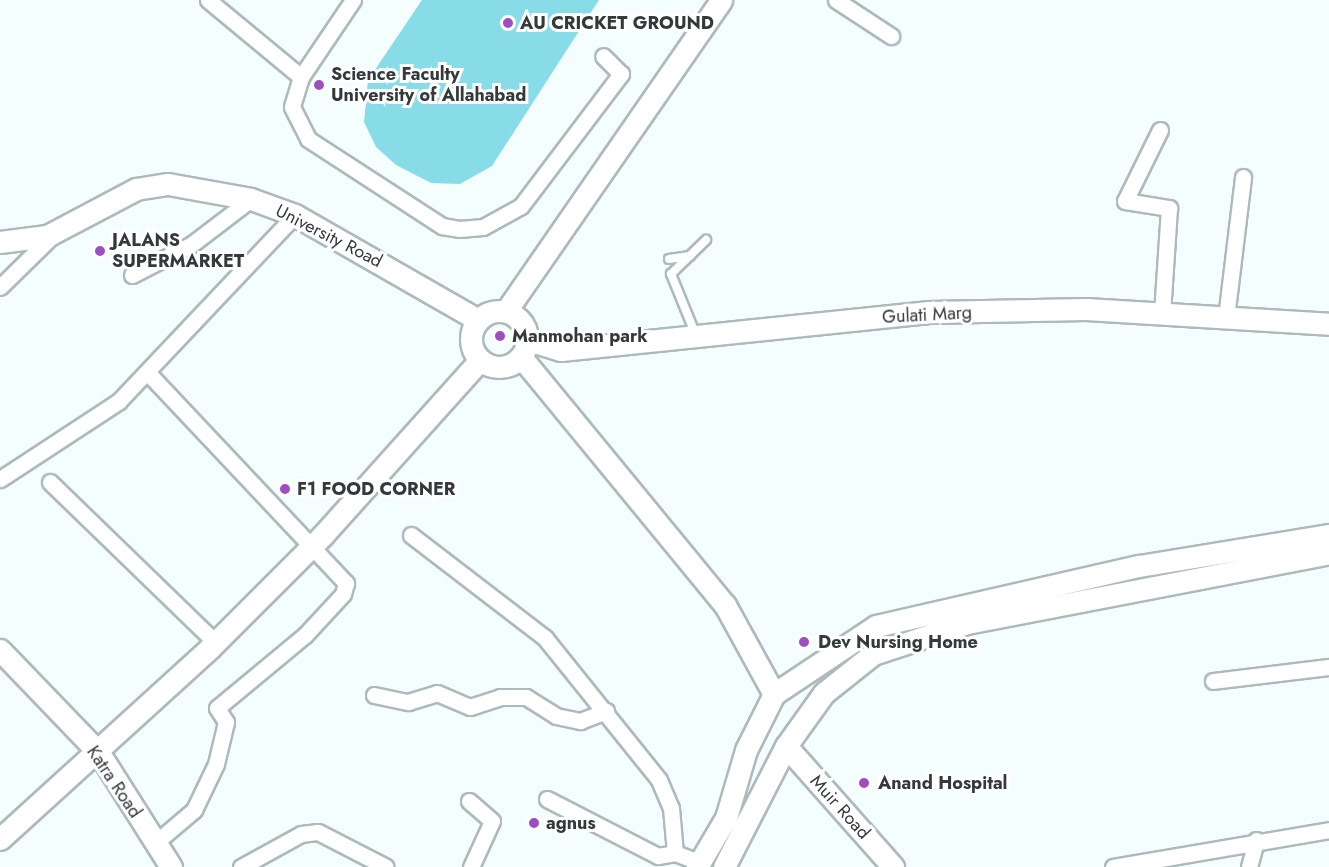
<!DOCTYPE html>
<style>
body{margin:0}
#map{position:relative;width:1329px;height:867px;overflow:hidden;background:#f5feff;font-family:Jost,sans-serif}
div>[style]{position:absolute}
.green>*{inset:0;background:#88dce8}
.roads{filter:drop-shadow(2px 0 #adbabc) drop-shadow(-2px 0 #adbabc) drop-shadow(0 2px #adbabc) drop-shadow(0 -2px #adbabc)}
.lane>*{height:8px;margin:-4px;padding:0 4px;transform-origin:4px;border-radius:4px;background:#fff}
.street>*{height:15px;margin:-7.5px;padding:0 7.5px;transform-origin:7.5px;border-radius:7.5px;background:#fff}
.secondary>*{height:21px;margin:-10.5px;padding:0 10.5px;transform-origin:10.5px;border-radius:10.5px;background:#fff}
.secondary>.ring{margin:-10.5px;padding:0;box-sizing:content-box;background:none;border:21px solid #fff;border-radius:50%}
.dots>*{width:16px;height:16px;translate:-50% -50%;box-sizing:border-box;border:3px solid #fff;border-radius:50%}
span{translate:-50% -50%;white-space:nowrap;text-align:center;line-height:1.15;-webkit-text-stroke:6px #fff;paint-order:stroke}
.poi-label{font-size:18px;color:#34393a;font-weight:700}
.left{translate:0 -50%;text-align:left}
.street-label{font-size:18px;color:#34393a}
</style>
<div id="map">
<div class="green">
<div style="clip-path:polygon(422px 0,599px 0,492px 166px,460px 184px,431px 183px,396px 165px,376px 147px,364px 122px,368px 80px)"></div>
</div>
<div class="roads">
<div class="lane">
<div style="left:669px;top:259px;width:21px;rotate:-8deg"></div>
<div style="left:695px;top:333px;width:64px;rotate:-112.1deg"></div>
<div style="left:671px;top:274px;width:49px;rotate:-44.2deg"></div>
</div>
<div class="street">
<div style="left:208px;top:0;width:121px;rotate:39.6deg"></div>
<div style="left:301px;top:77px;width:31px;rotate:107deg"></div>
<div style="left:292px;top:107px;width:36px;rotate:63deg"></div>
<div style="left:308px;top:139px;width:160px;rotate:33deg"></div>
<div style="left:442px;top:226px;width:17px;rotate:10deg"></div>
<div style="left:459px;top:229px;width:24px;rotate:-5deg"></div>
<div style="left:483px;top:227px;width:43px;rotate:-28.9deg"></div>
<div style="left:521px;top:206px;width:166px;rotate:-52.9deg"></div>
<div style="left:621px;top:74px;width:25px;rotate:-135deg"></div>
<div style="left:836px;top:0;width:66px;rotate:33.2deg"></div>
<div style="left:301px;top:77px;width:93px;rotate:-56deg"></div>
<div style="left:1160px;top:130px;width:79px;rotate:116.2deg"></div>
<div style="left:1125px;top:201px;width:45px;rotate:9deg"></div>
<div style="left:1169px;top:208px;width:105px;rotate:93.8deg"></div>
<div style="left:132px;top:275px;width:68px;rotate:-27.3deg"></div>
<div style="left:192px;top:244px;width:74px;rotate:-37.3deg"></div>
<div style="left:0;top:287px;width:74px;rotate:-44.5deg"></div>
<div style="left:1226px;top:318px;width:142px;rotate:-83.1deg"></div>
<div style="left:148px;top:373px;width:289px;rotate:46.7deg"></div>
<div style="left:346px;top:583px;width:11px;rotate:105deg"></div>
<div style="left:343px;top:594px;width:56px;rotate:132.8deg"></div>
<div style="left:305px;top:635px;width:114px;rotate:140.3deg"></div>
<div style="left:217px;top:708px;width:17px;rotate:57deg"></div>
<div style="left:226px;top:722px;width:43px;rotate:103.4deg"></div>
<div style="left:216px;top:764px;width:51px;rotate:115.6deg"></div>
<div style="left:194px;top:810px;width:51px;rotate:139.8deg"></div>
<div style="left:0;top:479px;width:142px;rotate:-33.2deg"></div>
<div style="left:119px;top:401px;width:256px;rotate:-46.6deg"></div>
<div style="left:50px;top:482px;width:230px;rotate:44.1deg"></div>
<div style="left:411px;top:535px;width:169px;rotate:37.5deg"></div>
<div style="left:545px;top:638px;width:182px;rotate:51.2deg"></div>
<div style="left:659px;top:780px;width:30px;rotate:67deg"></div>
<div style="left:671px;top:808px;width:45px;rotate:84.9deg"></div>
<div style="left:1213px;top:681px;width:117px;rotate:-6.9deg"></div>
<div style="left:374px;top:695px;width:35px;rotate:12deg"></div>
<div style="left:408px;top:702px;width:30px;rotate:-17deg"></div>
<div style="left:437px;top:693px;width:36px;rotate:23deg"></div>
<div style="left:470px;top:707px;width:32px;rotate:-18deg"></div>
<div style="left:500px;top:697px;width:26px"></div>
<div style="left:526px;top:697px;width:36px;rotate:32deg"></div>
<div style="left:556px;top:716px;width:25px;rotate:12deg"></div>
<div style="left:580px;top:721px;width:28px;rotate:-21deg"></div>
<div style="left:547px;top:799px;width:125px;rotate:27.2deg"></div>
<div style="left:658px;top:856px;width:17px;rotate:-10deg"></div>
<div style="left:675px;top:853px;width:26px;rotate:21deg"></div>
<div style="left:469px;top:801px;width:30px;rotate:41deg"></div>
<div style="left:492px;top:821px;width:51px;rotate:114.5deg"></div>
<div style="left:241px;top:867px;width:68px;rotate:-28.8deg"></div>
<div style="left:301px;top:834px;width:17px;rotate:-7deg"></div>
<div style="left:318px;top:832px;width:76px;rotate:27.2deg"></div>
<div style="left:1113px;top:867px;width:219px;rotate:-9.7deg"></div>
<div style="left:1249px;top:867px;width:28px;rotate:-75deg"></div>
</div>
<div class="secondary">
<div style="left:0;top:242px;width:47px;rotate:-7.3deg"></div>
<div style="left:47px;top:236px;width:101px;rotate:-27.8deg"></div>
<div style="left:136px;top:189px;width:32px;rotate:-9deg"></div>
<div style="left:168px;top:184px;width:84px;rotate:10.2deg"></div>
<div style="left:251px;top:199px;width:47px;rotate:20deg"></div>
<div style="left:295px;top:215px;width:211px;rotate:29.8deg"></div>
<div style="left:506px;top:311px;width:378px;rotate:-55.3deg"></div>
<div class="ring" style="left:471px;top:311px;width:35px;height:35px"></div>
<div style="left:528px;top:340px;width:34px;rotate:17deg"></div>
<div style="left:561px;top:350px;width:370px;rotate:-5.9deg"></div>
<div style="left:929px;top:312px;width:157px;rotate:-1.1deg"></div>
<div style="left:1086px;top:309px;width:243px;rotate:3.5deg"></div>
<div style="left:521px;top:357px;width:321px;rotate:50.6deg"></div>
<div style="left:725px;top:605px;width:102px;rotate:61.2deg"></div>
<div style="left:0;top:650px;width:143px;rotate:46.1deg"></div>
<div style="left:99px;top:753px;width:135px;rotate:57.7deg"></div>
<div style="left:786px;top:746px;width:162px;rotate:48.5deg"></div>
<div style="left:0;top:839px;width:285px;rotate:-42.3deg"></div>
<div style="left:211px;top:647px;width:158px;rotate:-45deg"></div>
<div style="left:323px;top:535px;width:235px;rotate:-48.1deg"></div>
<div style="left:697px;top:867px;width:57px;rotate:-59.4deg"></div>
<div style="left:726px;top:818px;width:71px;rotate:-73.6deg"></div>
<div style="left:746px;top:750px;width:63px;rotate:-63.4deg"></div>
<div style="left:774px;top:694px;width:123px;rotate:-33.7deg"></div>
<div style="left:876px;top:626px;width:270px;rotate:-12.9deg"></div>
<div style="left:1139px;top:566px;width:193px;rotate:-9.3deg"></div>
<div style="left:724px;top:867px;width:136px;rotate:-62.9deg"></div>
<div style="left:786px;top:746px;width:65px;rotate:-54.4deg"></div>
<div style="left:824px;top:693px;width:63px;rotate:-38.5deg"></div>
<div style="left:873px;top:654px;width:99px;rotate:-18.3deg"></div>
<div style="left:967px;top:623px;width:369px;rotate:-10.9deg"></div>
</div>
</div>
<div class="dots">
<div style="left:508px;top:23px;background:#9d4fc0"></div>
<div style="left:319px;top:85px;background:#9d4fc0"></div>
<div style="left:100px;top:251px;background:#9d4fc0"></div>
<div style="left:500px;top:336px;background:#9d4fc0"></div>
<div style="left:285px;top:489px;background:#9d4fc0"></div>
<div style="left:804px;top:642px;background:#9d4fc0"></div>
<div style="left:864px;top:783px;background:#9d4fc0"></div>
<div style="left:534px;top:823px;background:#9d4fc0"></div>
</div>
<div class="poi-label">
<span class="left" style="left:520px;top:23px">AU CRICKET GROUND</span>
<span class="left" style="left:331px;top:85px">Science Faculty<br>University of Allahabad</span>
<span class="left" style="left:112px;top:251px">JALANS<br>SUPERMARKET</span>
<span class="left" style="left:512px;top:336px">Manmohan park</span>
<span class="left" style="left:297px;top:489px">F1 FOOD CORNER</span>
<span class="left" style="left:818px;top:642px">Dev Nursing Home</span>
<span class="left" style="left:878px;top:783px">Anand Hospital</span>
<span class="left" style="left:546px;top:823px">agnus</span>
</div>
<div class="street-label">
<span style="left:329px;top:236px;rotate:27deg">University Road</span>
<span style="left:927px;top:315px;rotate:-3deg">Gulati Marg</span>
<span style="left:114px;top:782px;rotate:56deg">Katra Road</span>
<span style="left:840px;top:807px;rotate:48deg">Muir Road</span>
</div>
</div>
